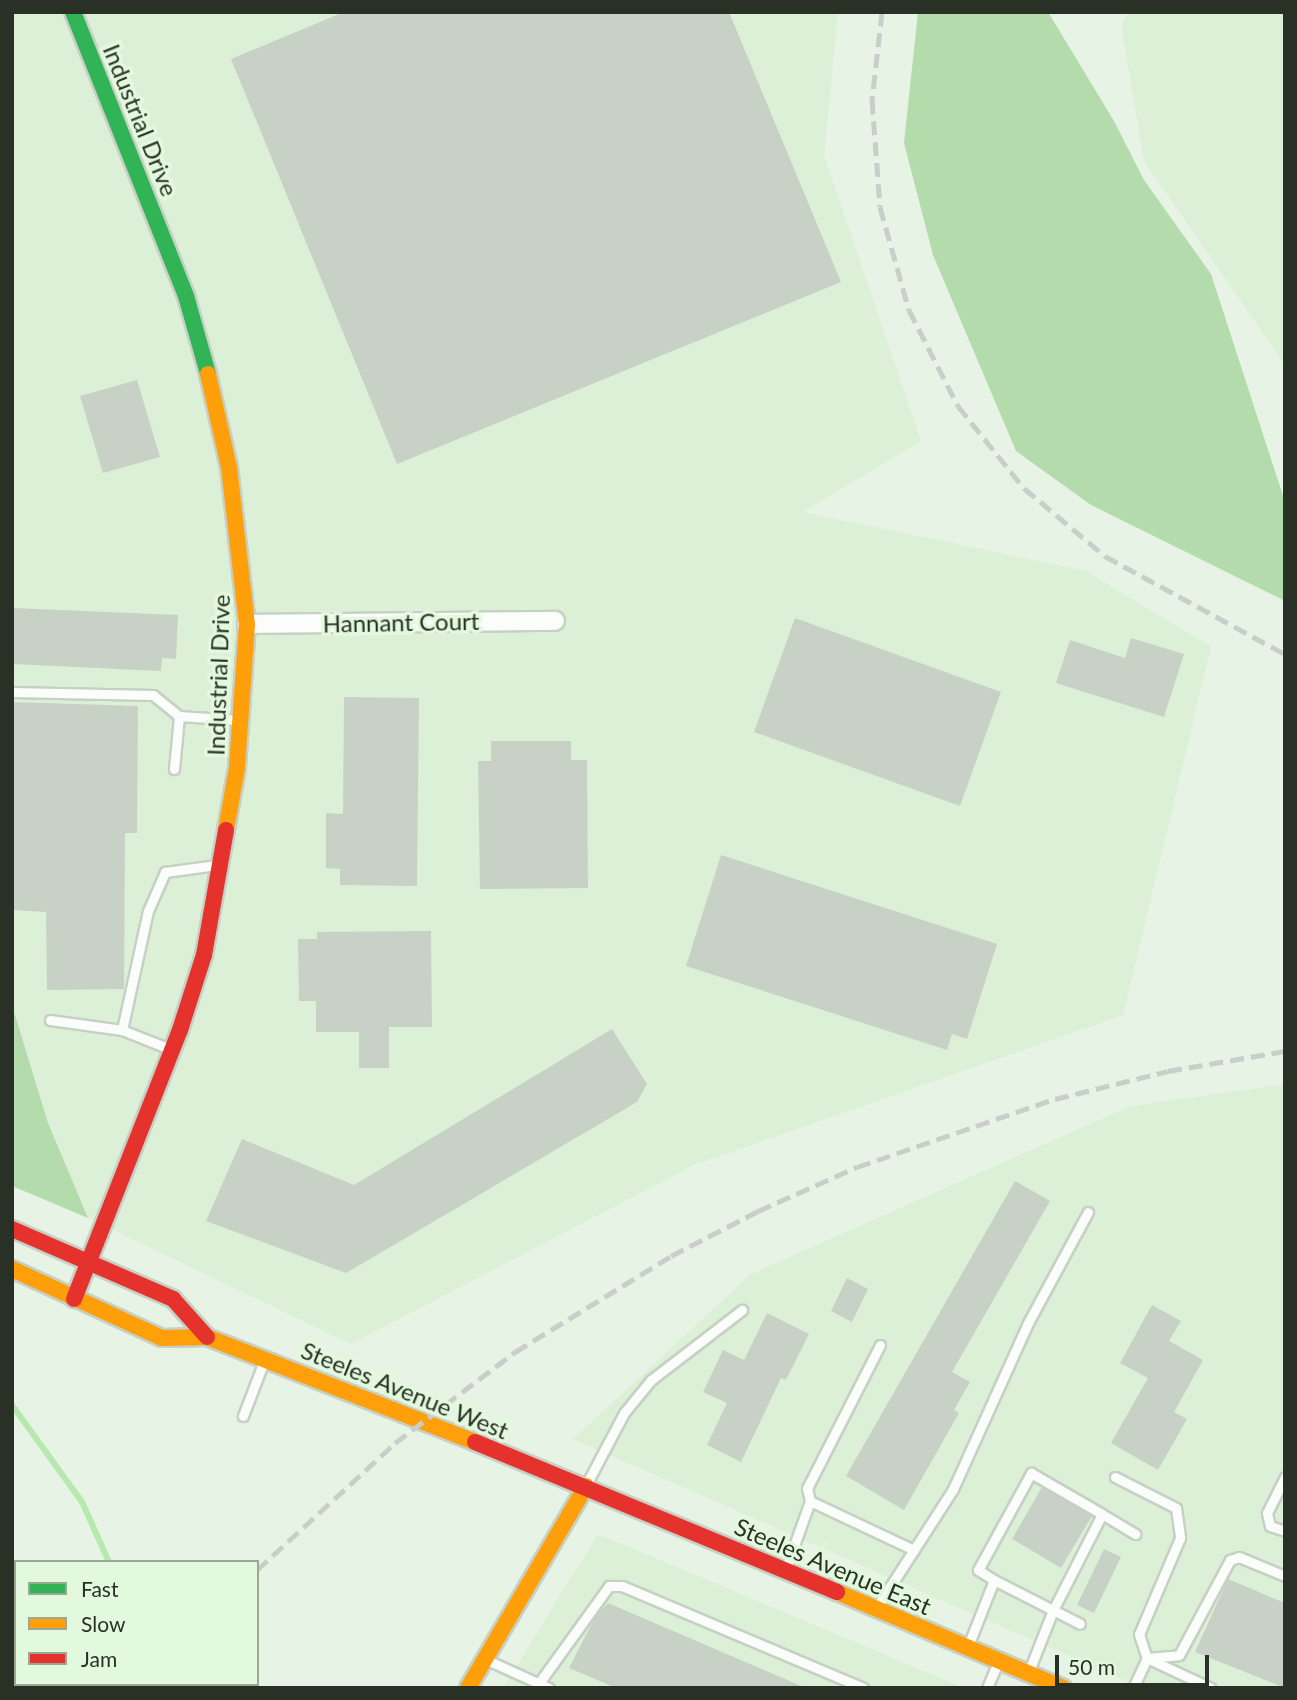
<!DOCTYPE html>
<style>
body{margin:0}
#map{position:relative;width:1297px;height:1700px;overflow:hidden;background:#e7f3e4;font-family:Lato,sans-serif}
div>[style]{position:absolute}
.built>*{inset:0;background:#dcf0d7}
.forest>*{inset:0;background:#b4dbab}
.stream>*{height:6px;margin:-3px;padding:0 3px;transform-origin:3px;border-radius:3px;background:#b7e8ad}
.building>*{inset:0;background:#c8d1c5}
.roads{filter:drop-shadow(2px 0 #c6d0c4) drop-shadow(-2px 0 #c6d0c4) drop-shadow(0 2px #c6d0c4) drop-shadow(0 -2px #c6d0c4)}
.lane>*{height:9px;margin:-4.5px;padding:0 4.5px;transform-origin:4.5px;border-radius:4.5px;background:#fbfdfb}
.street>*{height:18px;margin:-9px;padding:0 9px;transform-origin:9px;border-radius:9px;background:#fbfdfb}
.fast>*{height:16px;margin:-8px;padding:0 8px;transform-origin:8px;border-radius:8px;background:#30b455}
.slow>*{height:16px;margin:-8px;padding:0 8px;transform-origin:8px;border-radius:8px;background:#ff9f0a}
.jam>*{height:16px;margin:-8px;padding:0 8px;transform-origin:8px;border-radius:8px;background:#e5322d}
.rail>*{height:5px;margin-top:-2.5px;transform-origin:0;background:repeating-linear-gradient(90deg,#caceca 0 14px,transparent 0 21px)}
span{translate:-50% -50%;white-space:nowrap;text-align:center;line-height:1.15;-webkit-text-stroke:7px #e3f9de;paint-order:stroke}
.street-label{font-size:24px;color:#293127}
.frame{position:absolute;inset:0;border:14px solid #293127;pointer-events:none}
.legend{position:absolute;left:14px;top:1560px;width:245px;height:126px;box-sizing:border-box;background:#e3f9de;border:2px solid #99a995;margin:0;padding:9px 12px;list-style:none;font-size:21px;color:#293127}
.legend li{display:flex;align-items:center;gap:14px;height:35px}
.legend b{width:35px;border:2px solid #99a995}
.scale{position:absolute;left:1055px;top:1655px;width:154px;height:32px;box-sizing:border-box;border:4px solid #293127;border-top:0;padding-left:9px;font-size:21px;line-height:24px;white-space:nowrap;color:#293127;-webkit-text-stroke:5px #e3f9de;paint-order:stroke}
</style>
<div id="map">
<div class="built">
<div style="clip-path:polygon(12px 12px,838px 12px,824px 155px,921px 441px,802px 512px,1086px 571px,1211px 647px,1123px 1015px,694px 1165px,351px 1344px,88px 1218px,48px 1123px,12px 1005px)"></div>
<div style="clip-path:polygon(1128px 12px,1285px 12px,1285px 365px,1144px 161px,1121px 25px)"></div>
<div style="clip-path:polygon(1285px 1084px,1285px 1688px,1142px 1688px,573px 1439px,751px 1274px,1131px 1106px)"></div>
<div style="clip-path:polygon(598px 1534px,964px 1688px,503px 1688px)"></div>
</div>
<div class="forest">
<div style="clip-path:polygon(918px 12px,1048px 12px,1114px 121px,1144px 180px,1211px 274px,1285px 502px,1285px 601px,1091px 505px,1016px 451px,933px 255px,904px 143px)"></div>
<div style="clip-path:polygon(12px 1005px,48px 1123px,88px 1218px,12px 1186px)"></div>
</div>
<div class="stream">
<div style="left:12px;top:1405px;width:120px;rotate:54.2deg"></div>
<div style="left:82px;top:1502px;width:66px;rotate:65.8deg"></div>
</div>
<div class="building">
<div style="clip-path:polygon(344px 12px,729px 12px,841px 282px,397px 464px,231px 59px)"></div>
<div style="clip-path:polygon(137px 380px,160px 457px,103px 473px,80px 396px)"></div>
<div style="clip-path:polygon(13px 608px,178px 615px,176px 659px,162px 658px,161px 671px,12px 664px)"></div>
<div style="clip-path:polygon(795px 618px,1001px 692px,960px 806px,754px 732px)"></div>
<div style="clip-path:polygon(1131px 638px,1184px 654px,1164px 717px,1056px 683px,1070px 640px,1125px 658px)"></div>
<div style="clip-path:polygon(344px 697px,419px 698px,417px 886px,340px 885px,340px 869px,326px 868px,326px 813px,343px 814px)"></div>
<div style="clip-path:polygon(12px 702px,138px 706px,137px 833px,125px 833px,124px 989px,47px 990px,46px 912px,12px 910px)"></div>
<div style="clip-path:polygon(491px 741px,571px 741px,571px 760px,587px 760px,588px 888px,480px 889px,478px 761px,491px 761px)"></div>
<div style="clip-path:polygon(721px 855px,997px 944px,967px 1039px,952px 1034px,947px 1050px,686px 966px)"></div>
<div style="clip-path:polygon(431px 931px,432px 1027px,389px 1027px,389px 1068px,359px 1068px,359px 1032px,316px 1032px,316px 1001px,299px 1001px,298px 939px,317px 939px,317px 932px)"></div>
<div style="clip-path:polygon(612px 1029px,647px 1084px,637px 1102px,346px 1273px,206px 1221px,242px 1139px,354px 1185px)"></div>
<div style="clip-path:polygon(1015px 1181px,1050px 1201px,952px 1372px,970px 1382px,954px 1410px,959px 1413px,904px 1510px,846px 1476px)"></div>
<div style="clip-path:polygon(847px 1278px,868px 1289px,852px 1322px,831px 1311px)"></div>
<div style="clip-path:polygon(1152px 1305px,1181px 1321px,1169px 1341px,1203px 1360px,1174px 1412px,1187px 1419px,1158px 1470px,1111px 1443px,1148px 1378px,1120px 1363px)"></div>
<div style="clip-path:polygon(767px 1313px,809px 1334px,786px 1380px,781px 1378px,741px 1462px,707px 1445px,727px 1403px,703px 1392px,723px 1350px,744px 1360px)"></div>
<div style="clip-path:polygon(1042px 1487px,1092px 1516px,1061px 1568px,1012px 1539px)"></div>
<div style="clip-path:polygon(1104px 1549px,1121px 1557px,1094px 1613px,1077px 1605px)"></div>
<div style="clip-path:polygon(1228px 1579px,1285px 1603px,1285px 1688px,1195px 1652px)"></div>
<div style="clip-path:polygon(608px 1603px,806px 1688px,616px 1688px,569px 1668px,594px 1619px)"></div>
</div>
<div class="roads">
<div class="lane">
<div style="left:12px;top:692px;width:141px;rotate:1.2deg"></div>
<div style="left:153px;top:695px;width:33px;rotate:39deg"></div>
<div style="left:179px;top:716px;width:60px;rotate:3.8deg"></div>
<div style="left:174px;top:769px;width:53px;rotate:-84.6deg"></div>
<div style="left:50px;top:1020px;width:73px;rotate:7.9deg"></div>
<div style="left:170px;top:1049px;width:52px;rotate:-158.4deg"></div>
<div style="left:122px;top:1030px;width:122px;rotate:-77.7deg"></div>
<div style="left:148px;top:911px;width:43px;rotate:-66.4deg"></div>
<div style="left:165px;top:872px;width:52px;rotate:-7.7deg"></div>
<div style="left:880px;top:1345px;width:161px;rotate:117deg"></div>
<div style="left:807px;top:1488px;width:13px;rotate:77deg"></div>
<div style="left:810px;top:1501px;width:115px;rotate:25.2deg"></div>
<div style="left:243px;top:1416px;width:59px;rotate:-69.1deg"></div>
<div style="left:1115px;top:1477px;width:68px;rotate:26.9deg"></div>
<div style="left:1176px;top:1508px;width:30px;rotate:82deg"></div>
<div style="left:1180px;top:1538px;width:104px;rotate:113.1deg"></div>
<div style="left:1139px;top:1634px;width:25px;rotate:72deg"></div>
<div style="left:1147px;top:1658px;width:33px;rotate:115deg"></div>
<div style="left:1285px;top:1477px;width:40px;rotate:116.6deg"></div>
<div style="left:1267px;top:1513px;width:13px;rotate:77deg"></div>
<div style="left:1270px;top:1526px;width:16px;rotate:18deg"></div>
<div style="left:587px;top:1483px;width:79px;rotate:-62.1deg"></div>
<div style="left:624px;top:1413px;width:43px;rotate:-50.7deg"></div>
<div style="left:651px;top:1380px;width:115px;rotate:-37.6deg"></div>
<div style="left:1102px;top:1514px;width:39px;rotate:31deg"></div>
<div style="left:786px;top:1568px;width:71px;rotate:-70.3deg"></div>
<div style="left:994px;top:1580px;width:19px;rotate:-148deg"></div>
<div style="left:978px;top:1570px;width:111px;rotate:-61.3deg"></div>
<div style="left:1031px;top:1473px;width:82px;rotate:30deg"></div>
<div style="left:1102px;top:1514px;width:108px;rotate:117deg"></div>
<div style="left:1053px;top:1610px;width:30px;rotate:27deg"></div>
<div style="left:877px;top:1607px;width:140px;rotate:-57.2deg"></div>
<div style="left:953px;top:1489px;width:182px;rotate:-65.7deg"></div>
<div style="left:1028px;top:1323px;width:126px;rotate:-61.6deg"></div>
<div style="left:968px;top:1646px;width:71px;rotate:-68.5deg"></div>
<div style="left:994px;top:1580px;width:66px;rotate:27deg"></div>
<div style="left:1053px;top:1610px;width:66px;rotate:111.5deg"></div>
<div style="left:1147px;top:1658px;width:32px;rotate:-5deg"></div>
<div style="left:1179px;top:1655px;width:108px;rotate:-61.8deg"></div>
<div style="left:1230px;top:1560px;width:9px;rotate:-18deg"></div>
<div style="left:1239px;top:1557px;width:50px;rotate:22.4deg"></div>
<div style="left:1149px;top:1659px;width:68px;rotate:25.1deg"></div>
<div style="left:487px;top:1660px;width:68px;rotate:24.3deg"></div>
<div style="left:539px;top:1683px;width:120px;rotate:-54.2deg"></div>
<div style="left:609px;top:1586px;width:13px"></div>
<div style="left:622px;top:1586px;width:262px;rotate:22.9deg"></div>
<div style="left:987px;top:1688px;width:28px;rotate:-67deg"></div>
</div>
<div class="street">
<div style="left:247px;top:624px;width:308px;rotate:-0.6deg"></div>
</div>
<div class="fast">
<div style="left:73px;top:12px;width:306px;rotate:68.3deg"></div>
<div style="left:186px;top:296px;width:81px;rotate:74.2deg"></div>
</div>
<div class="slow">
<div style="left:208px;top:374px;width:95px;rotate:77.3deg"></div>
<div style="left:229px;top:467px;width:158px;rotate:83.5deg"></div>
<div style="left:247px;top:624px;width:144px;rotate:94deg"></div>
<div style="left:237px;top:768px;width:63px;rotate:100.1deg"></div>
<div style="left:12px;top:1269px;width:165px;rotate:24.7deg"></div>
<div style="left:162px;top:1338px;width:45px;rotate:-1.3deg"></div>
<div style="left:207px;top:1337px;width:288px;rotate:21.4deg"></div>
<div style="left:837px;top:1592px;width:246px;rotate:23deg"></div>
<div style="left:468px;top:1688px;width:234px;rotate:-59.7deg"></div>
</div>
<div class="jam">
<div style="left:12px;top:1229px;width:176px;rotate:23.5deg"></div>
<div style="left:173px;top:1299px;width:51px;rotate:48.2deg"></div>
<div style="left:74px;top:1299px;width:289px;rotate:-68.5deg"></div>
<div style="left:180px;top:1030px;width:79px;rotate:-72.3deg"></div>
<div style="left:204px;top:955px;width:127px;rotate:-80deg"></div>
<div style="left:475px;top:1442px;width:392px;rotate:22.5deg"></div>
</div>
</div>
<div class="rail">
<div style="left:882px;top:12px;width:89px;rotate:96.5deg"></div>
<div style="left:872px;top:100px;width:107px;rotate:85.7deg"></div>
<div style="left:880px;top:207px;width:107px;rotate:74.3deg"></div>
<div style="left:909px;top:310px;width:108px;rotate:63deg"></div>
<div style="left:958px;top:406px;width:105px;rotate:51.2deg"></div>
<div style="left:1024px;top:488px;width:106px;rotate:40deg"></div>
<div style="left:1105px;top:556px;width:205px;rotate:28.6deg"></div>
<div style="left:257px;top:1570px;width:188px;rotate:-42.6deg"></div>
<div style="left:395px;top:1443px;width:151px;rotate:-37.2deg"></div>
<div style="left:515px;top:1352px;width:183px;rotate:-31.6deg"></div>
<div style="left:671px;top:1256px;width:98px;rotate:-27.3deg"></div>
<div style="left:758px;top:1211px;width:108px;rotate:-24deg"></div>
<div style="left:857px;top:1167px;width:209px;rotate:-19deg"></div>
<div style="left:1055px;top:1099px;width:116px;rotate:-13.9deg"></div>
<div style="left:1168px;top:1071px;width:119px;rotate:-9.7deg"></div>
<div style="left:152px;top:1688px;width:5px;rotate:-53deg"></div>
</div>
<div class="street-label">
<span style="left:141px;top:120px;rotate:68deg">Industrial Drive</span>
<span style="left:401px;top:622px;rotate:-1deg">Hannant Court</span>
<span style="left:218px;top:675px;rotate:-88deg">Industrial Drive</span>
<span style="left:405px;top:1390px;rotate:22deg">Steeles Avenue West</span>
<span style="left:833px;top:1566px;rotate:23deg">Steeles Avenue East</span>
</div>
<div class="frame"></div>
<ul class="legend">
<li><b style="height:9px;background:#30b455"></b>Fast</li>
<li><b style="height:9px;background:#ff9f0a"></b>Slow</li>
<li><b style="height:9px;background:#e5322d"></b>Jam</li>
</ul>
<div class="scale">50 m</div>
</div>
